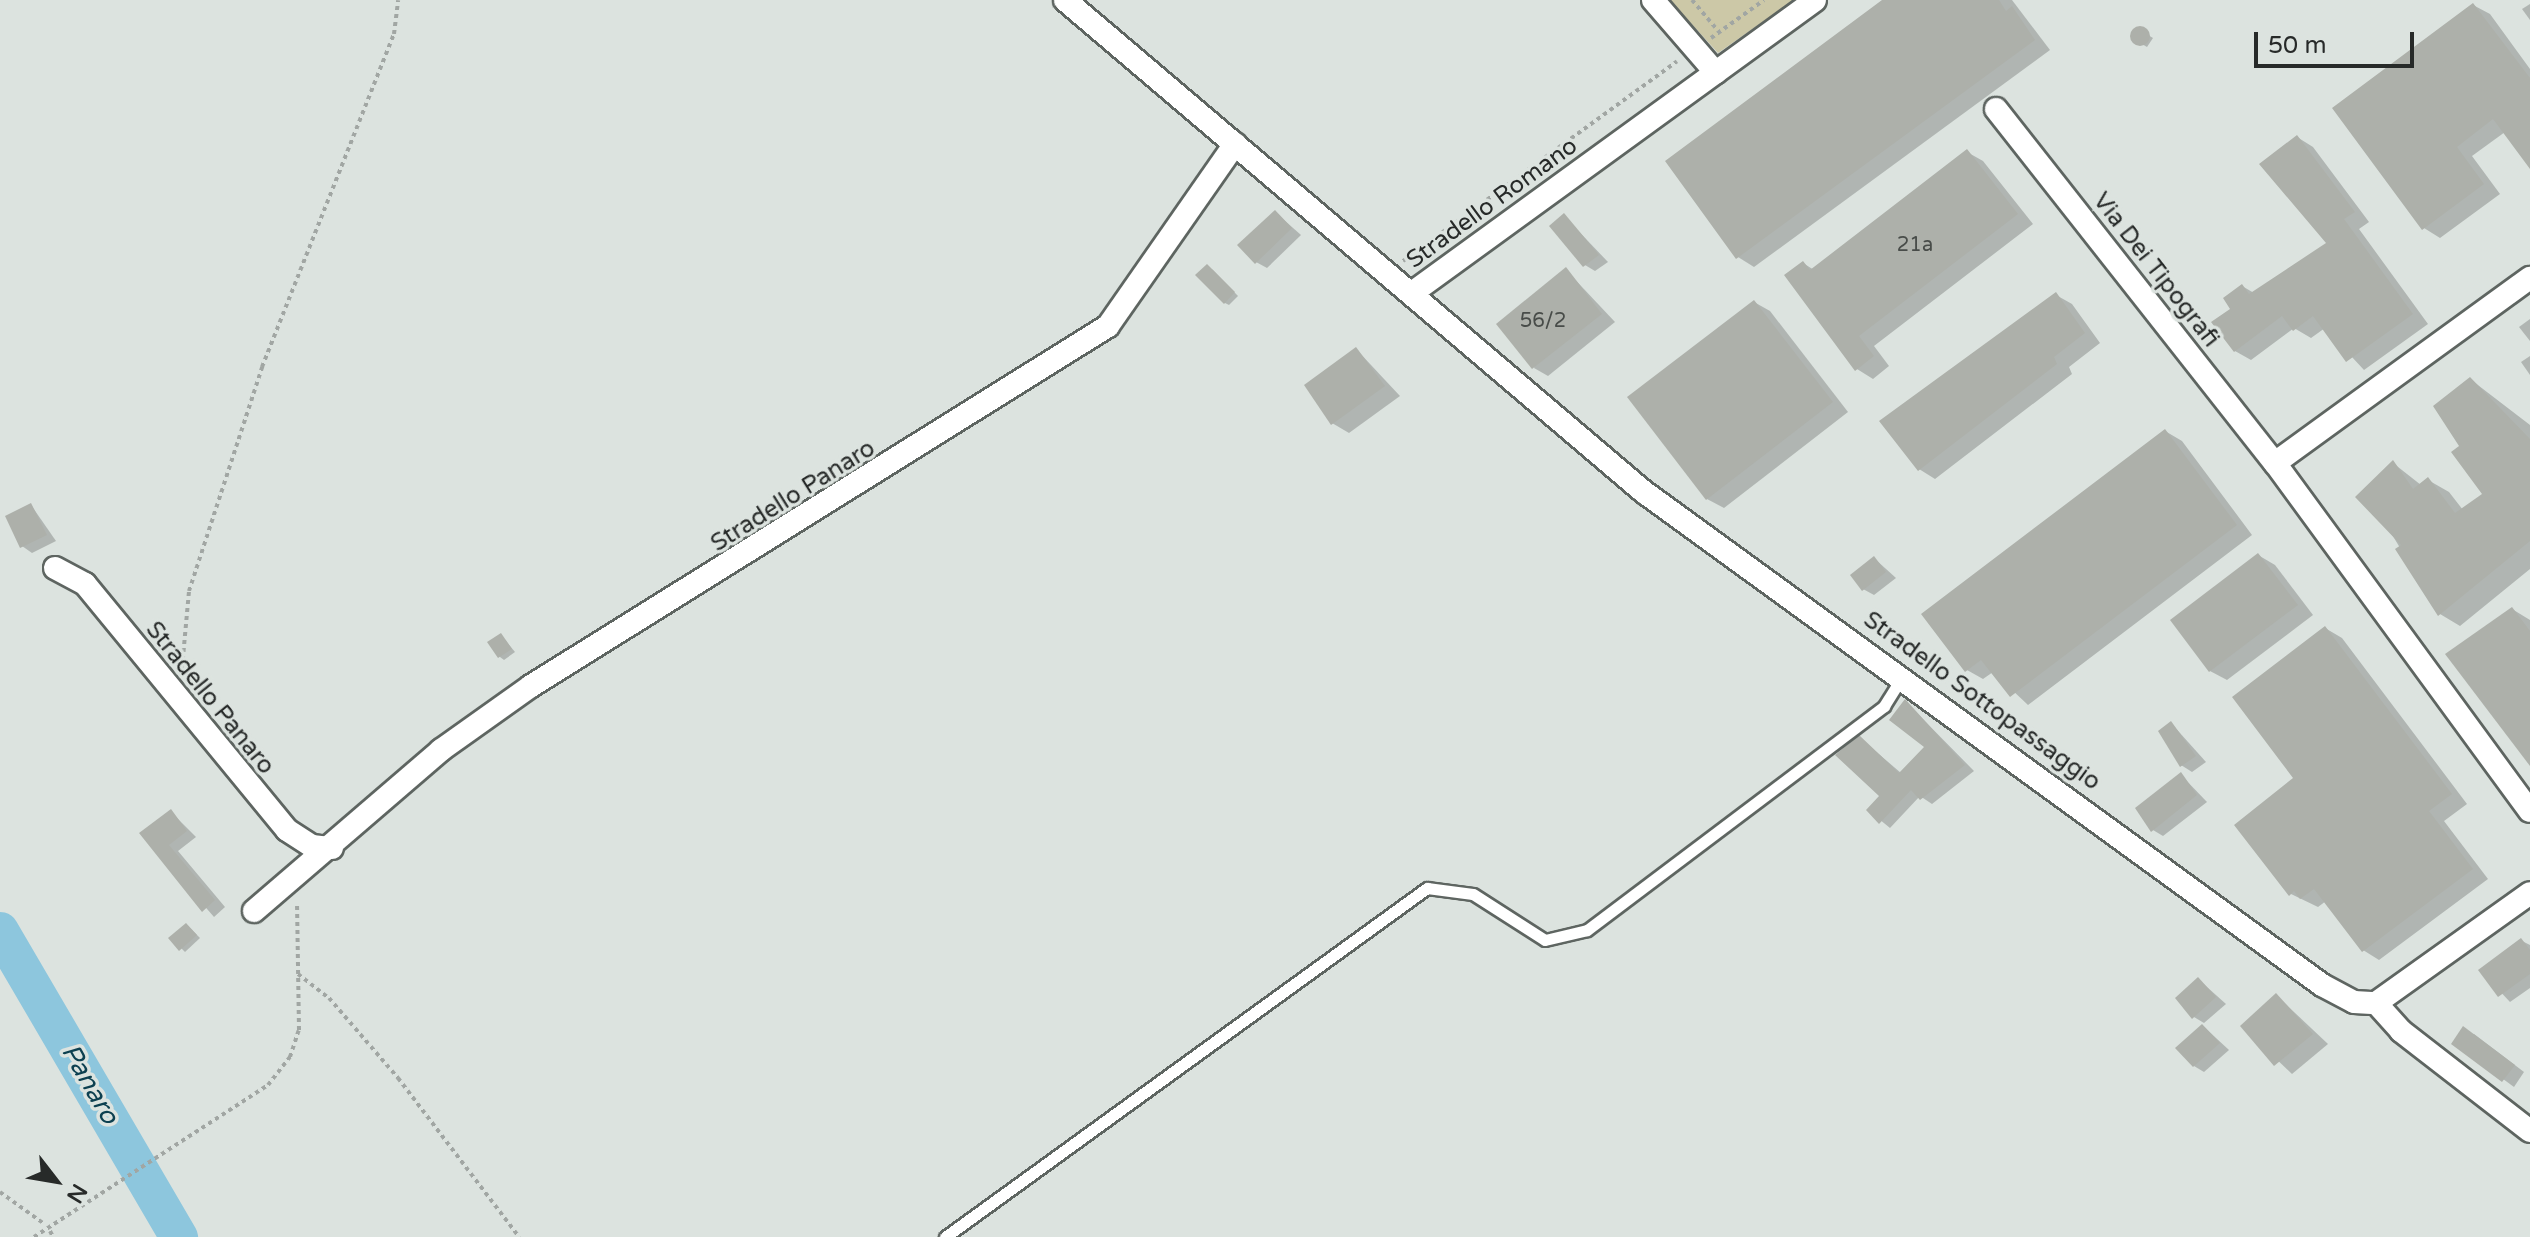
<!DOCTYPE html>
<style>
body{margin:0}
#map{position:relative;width:2530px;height:1237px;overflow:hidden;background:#dce3df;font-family:"Varela Round",sans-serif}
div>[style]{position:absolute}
.green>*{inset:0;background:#ccc8a7}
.shadow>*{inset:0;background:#0003}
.river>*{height:38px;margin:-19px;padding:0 19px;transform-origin:19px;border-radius:19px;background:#8dc6dd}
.building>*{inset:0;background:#adb0aa}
.round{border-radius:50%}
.path>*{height:4px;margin-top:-2px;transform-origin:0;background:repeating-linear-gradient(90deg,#a1a6a3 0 4px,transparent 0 8px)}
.roads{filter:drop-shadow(2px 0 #5e6561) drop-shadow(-2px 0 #5e6561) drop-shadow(0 2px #5e6561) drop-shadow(0 -2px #5e6561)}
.service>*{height:11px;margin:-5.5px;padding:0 5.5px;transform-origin:5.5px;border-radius:5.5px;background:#fff}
.minor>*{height:22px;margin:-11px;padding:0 11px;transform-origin:11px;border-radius:11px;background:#fff}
.path-bridge>*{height:4px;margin-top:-2px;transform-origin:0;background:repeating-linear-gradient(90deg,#a1a6a3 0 4px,transparent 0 8px)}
span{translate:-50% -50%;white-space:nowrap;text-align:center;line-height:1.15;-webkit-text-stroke:7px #dce3df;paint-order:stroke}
.number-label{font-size:20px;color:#484c49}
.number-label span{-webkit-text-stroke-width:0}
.street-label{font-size:24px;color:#272a29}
.water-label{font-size:26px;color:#0d4050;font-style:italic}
.north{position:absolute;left:16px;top:1141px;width:80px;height:80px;-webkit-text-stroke:6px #dce3df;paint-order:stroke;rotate:121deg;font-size:22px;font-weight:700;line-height:32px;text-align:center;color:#272a29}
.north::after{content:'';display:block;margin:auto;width:28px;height:36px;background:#272a29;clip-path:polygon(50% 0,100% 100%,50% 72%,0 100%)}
.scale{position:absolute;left:2254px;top:32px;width:160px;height:36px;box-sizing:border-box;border:4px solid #272a29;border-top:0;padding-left:10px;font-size:24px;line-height:28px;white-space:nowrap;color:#272a29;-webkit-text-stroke:6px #dce3df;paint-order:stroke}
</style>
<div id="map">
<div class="green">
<div style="clip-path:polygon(1670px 0,1794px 0,1718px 53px)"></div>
</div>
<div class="shadow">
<div style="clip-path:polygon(1885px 0,2012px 0,2050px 50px,1754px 267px,1738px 257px)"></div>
<div style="clip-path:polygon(2530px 4px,2530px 20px,2522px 9px)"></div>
<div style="clip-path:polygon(2473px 5px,2490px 14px,2530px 69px,2530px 165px,2505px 132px,2472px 156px,2500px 194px,2440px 238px,2424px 228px)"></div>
<div style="clip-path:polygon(2138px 29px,2153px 38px,2147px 47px,2132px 38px)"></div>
<div style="clip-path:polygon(2297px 137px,2313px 147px,2369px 222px,2359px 229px,2428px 324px,2364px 370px,2325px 328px,2311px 338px,2294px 328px,2251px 360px,2235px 351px,2233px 310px,2242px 286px,2254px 293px,2329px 243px)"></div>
<div style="clip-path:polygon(1967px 152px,1983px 161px,2033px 224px,1874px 346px,1889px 366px,1873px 379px,1857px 369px,1803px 263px,1814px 270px)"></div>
<div style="clip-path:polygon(1275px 212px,1301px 235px,1267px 268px,1256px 262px)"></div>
<div style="clip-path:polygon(1564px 216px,1608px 262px,1595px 271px,1585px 265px)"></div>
<div style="clip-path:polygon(1212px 269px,1238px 296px,1229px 305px,1225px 303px)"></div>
<div style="clip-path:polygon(1566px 270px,1615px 322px,1548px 376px,1534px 368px)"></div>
<div style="clip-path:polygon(2056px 295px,2072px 304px,2100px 343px,2069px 367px,2072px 374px,1935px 479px,1919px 469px)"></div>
<div style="clip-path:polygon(1754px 302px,1770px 311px,1848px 412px,1724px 508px,1707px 499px)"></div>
<div style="clip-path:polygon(2530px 319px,2530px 341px,2519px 327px)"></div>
<div style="clip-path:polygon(1356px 349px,1400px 396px,1349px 433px,1332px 423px)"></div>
<div style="clip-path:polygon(2530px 356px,2530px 375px,2521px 362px)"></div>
<div style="clip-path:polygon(2470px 379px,2530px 425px,2530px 569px,2460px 626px,2440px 614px,2388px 528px,2358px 497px,2393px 463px,2421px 485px,2428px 480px,2449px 492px,2463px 510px,2484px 494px,2462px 447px)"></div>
<div style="clip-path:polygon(2165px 431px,2182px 441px,2252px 535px,2028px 705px,1993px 672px,1983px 679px,1967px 670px)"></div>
<div style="clip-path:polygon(31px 505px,56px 541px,32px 553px,22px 546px)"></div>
<div style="clip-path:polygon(2258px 555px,2275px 565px,2313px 615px,2227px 680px,2210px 671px)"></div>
<div style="clip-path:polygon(1875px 559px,1896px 578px,1874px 595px,1863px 589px)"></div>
<div style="clip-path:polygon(2512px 609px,2530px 620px,2530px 762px)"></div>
<div style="clip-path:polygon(2325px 628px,2342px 638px,2467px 804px,2444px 821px,2488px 879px,2379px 960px,2363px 950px,2326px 901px,2318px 907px,2291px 894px,2296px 778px)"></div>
<div style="clip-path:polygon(501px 635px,515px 652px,504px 660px,500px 657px)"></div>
<div style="clip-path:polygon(1906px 702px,1974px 771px,1932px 804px,1920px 796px,1890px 828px,1868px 810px,1882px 796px,1860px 738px,1901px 773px,1927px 747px)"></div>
<div style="clip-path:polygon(2171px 723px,2206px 762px,2192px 772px,2181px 765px)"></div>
<div style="clip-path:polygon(2181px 775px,2207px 802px,2163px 836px,2153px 830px)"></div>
<div style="clip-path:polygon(171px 812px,196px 837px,178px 851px,225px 907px,214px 917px,142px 834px)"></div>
<div style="clip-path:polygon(190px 928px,200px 938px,185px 952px,171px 938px)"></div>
<div style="clip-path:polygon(2522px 941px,2530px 945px,2530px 988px,2510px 1002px,2481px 971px)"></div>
<div style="clip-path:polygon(2198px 979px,2226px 1004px,2204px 1023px,2194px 1017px)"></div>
<div style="clip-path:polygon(2276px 995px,2328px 1044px,2292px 1074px,2242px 1026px)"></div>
<div style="clip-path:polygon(2203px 1026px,2229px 1050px,2204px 1072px,2194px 1066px)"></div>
<div style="clip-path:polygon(2474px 1034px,2524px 1072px,2514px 1087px,2454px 1043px)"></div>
</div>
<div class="river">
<div style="left:0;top:931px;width:355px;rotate:59.7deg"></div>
</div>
<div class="building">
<div style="clip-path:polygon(1882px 0,1999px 0,2006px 11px,2012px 6px,2035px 40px,1736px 259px,1665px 161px)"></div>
<div style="clip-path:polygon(2473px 3px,2530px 78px,2530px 169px,2493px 119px,2457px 147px,2484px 184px,2422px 230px,2332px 108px)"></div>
<div class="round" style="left:2130px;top:26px;width:20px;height:20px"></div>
<div style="clip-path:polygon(2297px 135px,2355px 212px,2344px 219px,2413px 314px,2346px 362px,2313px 316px,2293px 331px,2282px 316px,2234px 352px,2211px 322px,2230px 309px,2223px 298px,2242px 284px,2249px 294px,2326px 243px,2259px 164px)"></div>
<div style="clip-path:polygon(1967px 149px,2018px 214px,1859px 336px,1874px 356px,1855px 371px,1784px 275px,1803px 261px,1810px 270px)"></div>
<div style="clip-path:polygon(1275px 210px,1292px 228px,1255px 264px,1237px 245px)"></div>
<div style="clip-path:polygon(1564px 213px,1599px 255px,1583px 267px,1549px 226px)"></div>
<div style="clip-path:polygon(1207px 264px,1235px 292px,1224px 304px,1195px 275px)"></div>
<div style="clip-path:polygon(1566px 267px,1602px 314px,1532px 369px,1496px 324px)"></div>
<div style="clip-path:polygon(2056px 292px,2085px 333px,2054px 357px,2057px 364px,1918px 471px,1879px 421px)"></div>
<div style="clip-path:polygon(1754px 300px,1833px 402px,1706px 500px,1627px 397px)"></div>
<div style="clip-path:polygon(1356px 347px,1385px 386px,1331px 425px,1304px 385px)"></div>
<div style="clip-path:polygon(2470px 377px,2530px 439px,2530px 541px,2438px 616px,2395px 549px,2401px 545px,2355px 497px,2393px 460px,2413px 489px,2428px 477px,2455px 513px,2482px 494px,2451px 452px,2459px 446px,2433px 406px)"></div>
<div style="clip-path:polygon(2165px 429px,2237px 525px,2010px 697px,1981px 660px,1965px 672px,1921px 614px)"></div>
<div style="clip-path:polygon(31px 503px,47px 535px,20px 548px,5px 516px)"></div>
<div style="clip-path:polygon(2258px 553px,2298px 605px,2209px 672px,2170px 620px)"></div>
<div style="clip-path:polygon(1874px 556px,1886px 572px,1862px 591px,1850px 575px)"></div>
<div style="clip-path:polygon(2512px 607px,2530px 631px,2530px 766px,2445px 654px)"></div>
<div style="clip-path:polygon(2325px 626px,2452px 794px,2429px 811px,2473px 869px,2362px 952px,2314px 889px,2300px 899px,2294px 891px,2289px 896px,2234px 825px,2293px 778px,2232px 697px)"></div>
<div style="clip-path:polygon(501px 633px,512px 649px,498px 658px,487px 642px)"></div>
<div style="clip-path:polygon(1905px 699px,1965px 765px,1920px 800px,1911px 790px,1879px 824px,1866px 810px,1879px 796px,1835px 755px,1859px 735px,1899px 773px,1924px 747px,1889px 720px)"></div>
<div style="clip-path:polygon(2171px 721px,2196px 756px,2180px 767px,2158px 731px)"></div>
<div style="clip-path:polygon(2181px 772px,2197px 795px,2151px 832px,2135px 808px)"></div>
<div style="clip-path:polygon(171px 809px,187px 831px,169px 845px,215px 900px,202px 912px,139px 833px)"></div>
<div style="clip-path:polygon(186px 923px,197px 935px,179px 951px,168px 938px)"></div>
<div style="clip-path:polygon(2521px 938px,2530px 950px,2530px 974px,2498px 997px,2478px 970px)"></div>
<div style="clip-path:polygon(2198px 977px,2216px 997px,2192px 1019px,2175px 998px)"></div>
<div style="clip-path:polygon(2276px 993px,2313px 1034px,2274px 1066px,2240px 1026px)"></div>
<div style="clip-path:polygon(2202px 1024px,2220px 1043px,2193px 1067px,2175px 1048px)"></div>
<div style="clip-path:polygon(2463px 1026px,2515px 1065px,2502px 1082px,2451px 1044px)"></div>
</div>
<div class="path">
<div style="left:1692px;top:0;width:42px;rotate:49.8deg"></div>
<div style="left:1711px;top:38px;width:65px;rotate:-35.6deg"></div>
<div style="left:1403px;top:261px;width:339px;rotate:-36.1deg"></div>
<div style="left:182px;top:668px;width:77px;rotate:-84.8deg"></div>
<div style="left:189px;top:591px;width:236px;rotate:-71.9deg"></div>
<div style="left:262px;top:367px;width:358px;rotate:-68.4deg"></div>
<div style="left:394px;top:34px;width:34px;rotate:-83deg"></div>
<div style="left:298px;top:974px;width:39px;rotate:38deg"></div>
<div style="left:329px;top:998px;width:106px;rotate:49.2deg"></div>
<div style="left:398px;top:1078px;width:200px;rotate:52.7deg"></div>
<div style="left:268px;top:1085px;width:36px;rotate:-52deg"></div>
<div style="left:290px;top:1057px;width:28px;rotate:-72deg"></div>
<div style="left:299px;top:1030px;width:127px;rotate:-90.9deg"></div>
<div style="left:0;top:1192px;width:53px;rotate:35.8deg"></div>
<div style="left:50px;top:1231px;width:7px;rotate:63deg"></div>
</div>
<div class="roads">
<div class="service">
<div style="left:945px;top:1237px;width:595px;rotate:-35.91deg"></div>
<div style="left:1427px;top:888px;width:46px;rotate:7.4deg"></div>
<div style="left:1473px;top:894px;width:85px;rotate:32.6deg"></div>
<div style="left:1545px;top:940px;width:43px;rotate:-13.4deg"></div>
<div style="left:1587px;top:930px;width:372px;rotate:-37deg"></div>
<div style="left:1884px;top:706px;width:36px;rotate:-58deg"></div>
</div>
<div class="minor">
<div style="left:1065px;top:0;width:760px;rotate:40.36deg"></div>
<div style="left:1644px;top:492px;width:838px;rotate:36.02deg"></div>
<div style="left:2322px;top:985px;width:36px;rotate:28deg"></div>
<div style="left:2354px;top:1002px;width:22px;rotate:3deg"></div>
<div style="left:2376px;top:1003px;width:38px;rotate:48deg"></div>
<div style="left:2401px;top:1031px;width:163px;rotate:37.8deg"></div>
<div style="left:1653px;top:0;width:96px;rotate:49.2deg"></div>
<div style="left:1996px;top:109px;width:451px;rotate:51.8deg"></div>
<div style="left:2275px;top:463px;width:431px;rotate:53.8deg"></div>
<div style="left:1412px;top:293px;width:498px;rotate:-36deg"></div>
<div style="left:2275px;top:463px;width:315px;rotate:-36deg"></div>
<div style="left:55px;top:568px;width:34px;rotate:28deg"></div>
<div style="left:85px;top:584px;width:318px;rotate:50.6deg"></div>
<div style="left:287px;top:830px;width:30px;rotate:33deg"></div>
<div style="left:312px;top:846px;width:20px;rotate:6deg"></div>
<div style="left:254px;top:911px;width:247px;rotate:-40.7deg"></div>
<div style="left:441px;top:750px;width:110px;rotate:-35.4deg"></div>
<div style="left:531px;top:686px;width:680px;rotate:-31.96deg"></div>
<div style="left:1108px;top:326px;width:222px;rotate:-55.1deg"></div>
<div style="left:2376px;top:1003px;width:189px;rotate:-35.5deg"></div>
</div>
</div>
<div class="path-bridge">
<div style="left:34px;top:1237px;width:279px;rotate:-33deg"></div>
</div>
<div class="number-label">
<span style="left:1915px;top:245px">21a</span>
<span style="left:1543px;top:321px">56/2</span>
</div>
<div class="street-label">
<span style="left:1492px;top:203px;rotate:-36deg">Stradello Romano</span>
<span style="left:2156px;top:270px;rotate:52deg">Via Dei Tipografi</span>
<span style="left:793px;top:496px;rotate:-32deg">Stradello Panaro</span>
<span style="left:210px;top:698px;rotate:51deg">Stradello Panaro</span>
<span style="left:1982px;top:701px;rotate:36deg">Stradello Sottopassaggio</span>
</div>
<div class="water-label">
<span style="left:90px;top:1084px;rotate:60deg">Panaro</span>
</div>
<div class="north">N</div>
<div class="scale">50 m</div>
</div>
